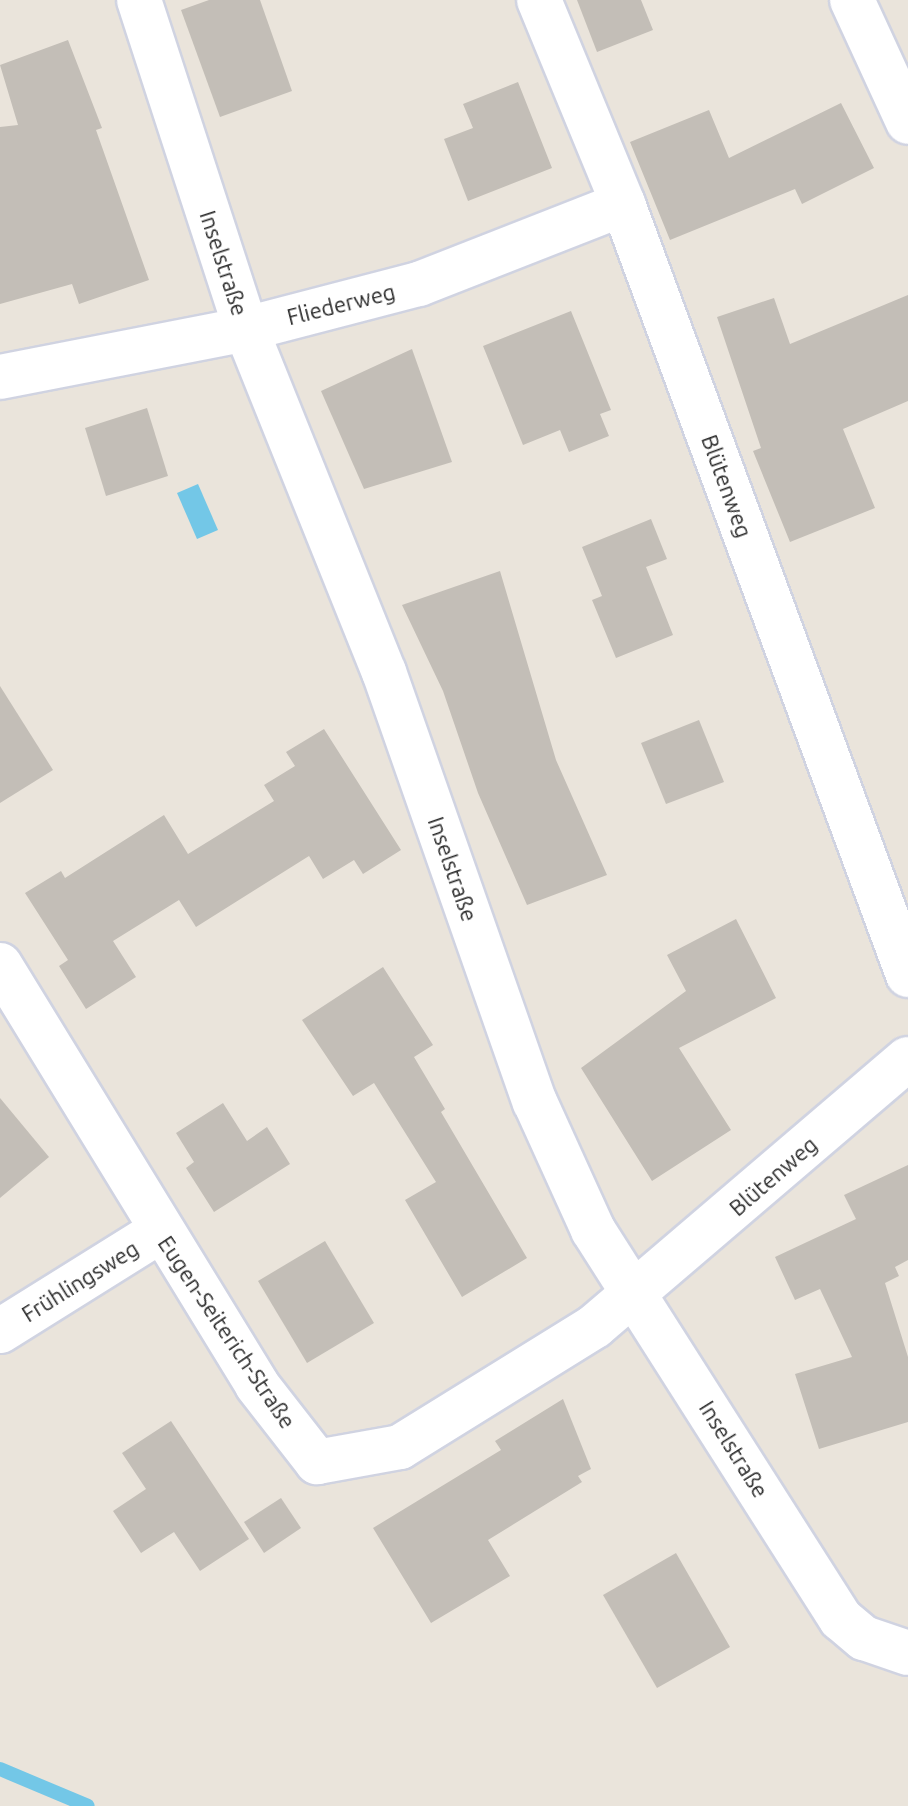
<!DOCTYPE html>
<meta charset="utf-8">
<style>
body{margin:0}
#map{position:relative;width:908px;height:1806px;overflow:hidden;background:#eae4db;font-family:Ubuntu,sans-serif}
div>[style]{position:absolute}
.water>*{inset:0;background:#73c7e7}
.stream>*{height:14px;margin:-7px;padding:0 7px;transform-origin:7px;border-radius:7px;background:#73c7e7}
.building>*{inset:0;background:#c3beb7}
.roads{filter:drop-shadow(2px 0 #d0d3e1) drop-shadow(-2px 0 #d0d3e1) drop-shadow(0 2px #d0d3e1) drop-shadow(0 -2px #d0d3e1)}
.minor>*{height:44px;margin:-22px;padding:0 22px;transform-origin:22px;border-radius:22px;background:#fff}
span{translate:-50% -50%;white-space:nowrap;text-align:center;line-height:1.15;-webkit-text-stroke:6px #fff;paint-order:stroke}
.street-label{font-size:22px;color:#292929}
</style>
<div id="map">
<div class="water">
<div style="clip-path:polygon(198px 484px,218px 530px,197px 539px,177px 493px)"></div>
</div>
<div class="stream">
<div style="left:0;top:1769px;width:95px;rotate:22.8deg"></div>
</div>
<div class="building">
<div style="clip-path:polygon(209px 0,260px 0,292px 91px,220px 117px,181px 10px)"></div>
<div style="clip-path:polygon(577px 0,641px 0,653px 30px,597px 52px)"></div>
<div style="clip-path:polygon(68px 40px,102px 128px,96px 130px,149px 280px,79px 304px,72px 284px,0 304px,0 127px,18px 125px,0 65px)"></div>
<div style="clip-path:polygon(518px 82px,552px 168px,468px 201px,444px 139px,473px 128px,463px 104px)"></div>
<div style="clip-path:polygon(841px 103px,874px 168px,802px 204px,795px 189px,670px 240px,630px 142px,709px 110px,729px 158px)"></div>
<div style="clip-path:polygon(908px 295px,908px 401px,843px 429px,875px 508px,790px 542px,753px 451px,761px 448px,717px 317px,774px 298px,790px 344px)"></div>
<div style="clip-path:polygon(571px 311px,611px 410px,600px 414px,609px 436px,569px 452px,560px 430px,523px 445px,483px 346px)"></div>
<div style="clip-path:polygon(412px 349px,452px 462px,364px 489px,321px 391px)"></div>
<div style="clip-path:polygon(147px 408px,168px 476px,106px 496px,85px 428px)"></div>
<div style="clip-path:polygon(651px 519px,667px 559px,646px 567px,673px 635px,616px 658px,592px 600px,602px 596px,582px 547px)"></div>
<div style="clip-path:polygon(500px 571px,556px 760px,607px 875px,527px 905px,478px 793px,443px 691px,402px 605px)"></div>
<div style="clip-path:polygon(0 686px,53px 770px,0 803px)"></div>
<div style="clip-path:polygon(699px 720px,724px 782px,666px 804px,641px 743px)"></div>
<div style="clip-path:polygon(324px 729px,401px 850px,363px 874px,354px 860px,323px 879px,309px 856px,196px 927px,179px 900px,113px 941px,136px 977px,86px 1009px,59px 966px,68px 960px,25px 893px,61px 871px,65px 878px,164px 815px,188px 854px,274px 801px,264px 785px,295px 766px,286px 752px)"></div>
<div style="clip-path:polygon(736px 919px,776px 998px,679px 1048px,731px 1130px,652px 1181px,581px 1068px,686px 991px,667px 955px)"></div>
<div style="clip-path:polygon(383px 967px,433px 1045px,414px 1057px,445px 1109px,441px 1112px,527px 1258px,462px 1297px,405px 1200px,436px 1182px,374px 1083px,353px 1096px,302px 1020px)"></div>
<div style="clip-path:polygon(0 1098px,49px 1157px,0 1198px)"></div>
<div style="clip-path:polygon(223px 1103px,247px 1141px,267px 1127px,290px 1164px,214px 1212px,186px 1168px,194px 1162px,176px 1133px)"></div>
<div style="clip-path:polygon(908px 1165px,908px 1260px,895px 1267px,899px 1276px,885px 1283px,908px 1357px,908px 1422px,819px 1449px,795px 1374px,852px 1357px,820px 1289px,795px 1300px,775px 1257px,856px 1219px,844px 1195px)"></div>
<div style="clip-path:polygon(325px 1241px,374px 1323px,307px 1363px,258px 1281px)"></div>
<div style="clip-path:polygon(563px 1399px,591px 1469px,578px 1476px,582px 1482px,488px 1540px,510px 1576px,431px 1623px,373px 1528px,501px 1450px,495px 1441px)"></div>
<div style="clip-path:polygon(171px 1421px,249px 1539px,200px 1571px,174px 1532px,141px 1553px,113px 1511px,146px 1489px,122px 1453px)"></div>
<div style="clip-path:polygon(281px 1498px,301px 1528px,264px 1553px,244px 1522px)"></div>
<div style="clip-path:polygon(676px 1553px,730px 1647px,657px 1688px,603px 1595px)"></div>
</div>
<div class="roads">
<div class="minor">
<div style="left:139px;top:0;width:346px;rotate:72deg"></div>
<div style="left:246px;top:329px;width:370px;rotate:68.1deg"></div>
<div style="left:384px;top:672px;width:456px;rotate:70.7deg"></div>
<div style="left:535px;top:1102px;width:141px;rotate:65.6deg"></div>
<div style="left:593px;top:1230px;width:461px;rotate:57.5deg"></div>
<div style="left:841px;top:1619px;width:30px;rotate:40deg"></div>
<div style="left:864px;top:1638px;width:46px;rotate:18.8deg"></div>
<div style="left:539px;top:0;width:221px;rotate:67.6deg"></div>
<div style="left:623px;top:204px;width:822px;rotate:69.71deg"></div>
<div style="left:852px;top:0;width:134px;rotate:65.3deg"></div>
<div style="left:0;top:377px;width:251px;rotate:-11deg"></div>
<div style="left:246px;top:329px;width:179px;rotate:-14.6deg"></div>
<div style="left:419px;top:284px;width:219px;rotate:-21.4deg"></div>
<div style="left:0;top:965px;width:492px;rotate:58.5deg"></div>
<div style="left:257px;top:1385px;width:98px;rotate:52.1deg"></div>
<div style="left:317px;top:1462px;width:84px;rotate:-10.2deg"></div>
<div style="left:400px;top:1447px;width:229px;rotate:-31.8deg"></div>
<div style="left:595px;top:1326px;width:411px;rotate:-40.5deg"></div>
<div style="left:0;top:1331px;width:189px;rotate:-32deg"></div>
</div>
</div>
<div class="street-label">
<span style="left:224px;top:263px;rotate:72deg">Inselstraße</span>
<span style="left:341px;top:304px;rotate:-14deg">Fliederweg</span>
<span style="left:727px;top:486px;rotate:70deg">Blütenweg</span>
<span style="left:453px;top:869px;rotate:71deg">Inselstraße</span>
<span style="left:773px;top:1176px;rotate:-41deg">Blütenweg</span>
<span style="left:80px;top:1281px;rotate:-32deg">Frühlingsweg</span>
<span style="left:227px;top:1332px;rotate:56deg">Eugen-Seiterich-Straße</span>
<span style="left:734px;top:1449px;rotate:58deg">Inselstraße</span>
</div>
</div>
